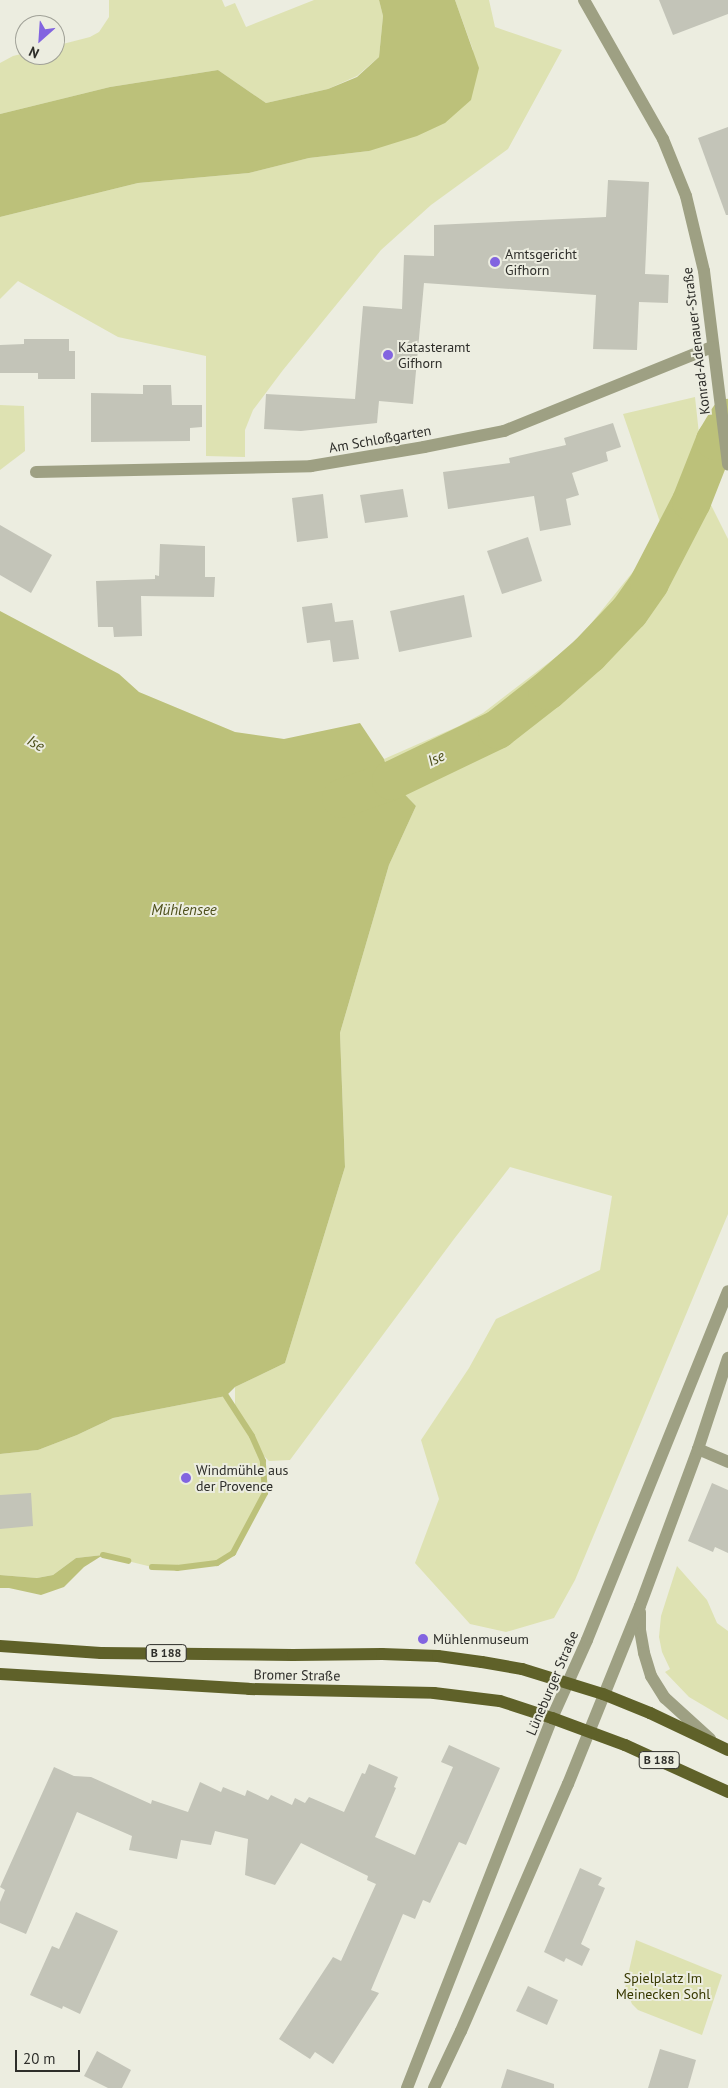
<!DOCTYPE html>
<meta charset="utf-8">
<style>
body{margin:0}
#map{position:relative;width:728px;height:2088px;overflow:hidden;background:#ecede0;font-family:"PT Sans",sans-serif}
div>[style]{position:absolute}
.green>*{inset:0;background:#dee2b2}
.water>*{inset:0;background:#bcc17a}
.stream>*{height:6px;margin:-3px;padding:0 3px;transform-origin:3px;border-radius:3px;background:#bcc17a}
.river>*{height:39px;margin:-19.5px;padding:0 19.5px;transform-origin:19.5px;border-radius:19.5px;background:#bcc17a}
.building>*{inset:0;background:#c3c4b8}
.minor>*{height:12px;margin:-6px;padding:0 6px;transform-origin:6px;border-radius:6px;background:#9ea083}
.major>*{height:12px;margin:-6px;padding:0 6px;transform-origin:6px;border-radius:6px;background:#5f6129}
.dots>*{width:14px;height:14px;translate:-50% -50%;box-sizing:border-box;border:2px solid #ecede0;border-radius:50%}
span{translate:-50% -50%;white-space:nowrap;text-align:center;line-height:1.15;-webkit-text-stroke:4px #ecede0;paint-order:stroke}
.shield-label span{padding:1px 4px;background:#ecede0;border:1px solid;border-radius:4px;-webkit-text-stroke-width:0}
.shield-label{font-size:12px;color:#2e2e2a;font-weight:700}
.poi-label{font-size:14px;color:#2e2e2a}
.left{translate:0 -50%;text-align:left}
.street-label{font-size:14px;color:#2e2e2a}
.park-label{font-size:14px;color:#383900}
.water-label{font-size:15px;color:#4d4f1a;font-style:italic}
.north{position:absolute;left:15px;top:15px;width:50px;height:50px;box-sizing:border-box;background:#ecede0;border:1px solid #a0a197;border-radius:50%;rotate:206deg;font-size:14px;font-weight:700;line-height:20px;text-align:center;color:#2e2e2a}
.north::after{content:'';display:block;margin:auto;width:18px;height:22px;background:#8264e0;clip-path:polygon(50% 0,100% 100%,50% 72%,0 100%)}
.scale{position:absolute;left:15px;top:2050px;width:65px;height:22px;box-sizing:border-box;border:2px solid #2e2e2a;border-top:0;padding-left:6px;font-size:15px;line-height:18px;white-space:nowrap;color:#2e2e2a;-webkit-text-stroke:4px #ecede0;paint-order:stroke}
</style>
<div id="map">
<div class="green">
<div style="clip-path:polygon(109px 0,222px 0,225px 7px,235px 3px,246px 27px,314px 0,379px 0,383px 16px,379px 57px,357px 76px,328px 89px,266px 103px,218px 70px,110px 87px,0 114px,0 63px,13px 56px,25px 53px,25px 55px,55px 55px,55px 46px,90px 37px,99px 32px,109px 17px)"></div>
<div style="clip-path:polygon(455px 0,489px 0,495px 27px,562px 50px,508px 149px,431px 205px,381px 250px,283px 370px,253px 410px,245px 430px,245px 457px,206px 456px,206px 356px,118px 337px,18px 281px,0 299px,0 217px,138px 183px,249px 173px,309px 158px,369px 151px,473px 50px)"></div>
<div style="clip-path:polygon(695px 397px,702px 462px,709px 501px,728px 539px,728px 1214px,575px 1580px,554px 1618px,506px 1632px,470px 1624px,415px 1563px,439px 1499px,421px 1440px,469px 1368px,496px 1319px,600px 1270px,612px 1196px,510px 1167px,454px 1239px,290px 1460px,269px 1461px,259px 1451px,263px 1461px,265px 1493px,233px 1553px,217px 1563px,177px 1568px,152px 1567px,103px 1555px,76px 1558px,53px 1575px,37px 1578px,0 1575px,0 1454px,38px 1450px,77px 1435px,113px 1418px,226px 1396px,235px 1408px,235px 1387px,285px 1363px,345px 1167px,340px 1033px,389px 865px,416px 806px,391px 780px,384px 759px,459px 726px,483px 713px,577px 641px,636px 568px,661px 525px,623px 414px)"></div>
<div style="clip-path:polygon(0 405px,24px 406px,25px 451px,0 470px)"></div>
<div style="clip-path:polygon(677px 1566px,707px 1600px,717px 1623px,728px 1631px,728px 1720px,689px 1697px,665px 1672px,670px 1669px,662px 1652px,659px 1637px,661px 1616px)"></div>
<div style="clip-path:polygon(636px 1940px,722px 1975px,702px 2035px,638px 2010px,632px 2004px,625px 1988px)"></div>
</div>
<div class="water">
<div style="clip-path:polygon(379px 0,455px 0,479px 68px,471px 100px,445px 123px,417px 136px,369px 151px,309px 158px,249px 173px,138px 183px,0 217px,0 114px,110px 87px,218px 70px,266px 103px,328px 89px,357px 77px,379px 57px,383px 16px)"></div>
<div style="clip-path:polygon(0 611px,119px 674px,139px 692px,235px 732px,284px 739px,360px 723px,384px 759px,391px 780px,416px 806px,389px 865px,340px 1033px,345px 1167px,285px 1363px,235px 1387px,226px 1396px,113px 1418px,77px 1435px,38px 1450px,0 1454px)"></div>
<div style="clip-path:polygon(103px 1555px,84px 1567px,64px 1587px,41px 1595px,9px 1588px,0 1588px,0 1575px,37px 1578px,53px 1575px,76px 1558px)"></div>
</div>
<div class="stream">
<div style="left:103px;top:1555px;width:26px;rotate:13deg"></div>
<div style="left:152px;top:1567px;width:25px;rotate:2deg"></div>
<div style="left:177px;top:1568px;width:40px;rotate:-7.1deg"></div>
<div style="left:217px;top:1563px;width:19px;rotate:-32deg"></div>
<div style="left:233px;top:1553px;width:68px;rotate:-61.9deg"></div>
<div style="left:265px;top:1493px;width:32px;rotate:-94deg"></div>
<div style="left:263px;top:1461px;width:27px;rotate:-114deg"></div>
<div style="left:252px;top:1436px;width:48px;rotate:-123deg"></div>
</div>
<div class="river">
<div style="left:341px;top:798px;width:53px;rotate:-19.8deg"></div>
<div style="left:391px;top:780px;width:118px;rotate:-25.7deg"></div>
<div style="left:497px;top:729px;width:63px;rotate:-38deg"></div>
<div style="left:547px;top:690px;width:55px;rotate:-41.3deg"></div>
<div style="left:588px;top:654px;width:59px;rotate:-46.4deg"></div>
<div style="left:629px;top:611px;width:35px;rotate:-55deg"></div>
<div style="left:649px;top:582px;width:91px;rotate:-62.6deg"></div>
<div style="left:691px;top:501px;width:66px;rotate:-68.5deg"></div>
<div style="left:715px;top:440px;width:26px;rotate:-59deg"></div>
</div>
<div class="building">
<div style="clip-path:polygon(659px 0,728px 0,728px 14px,673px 35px)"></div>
<div style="clip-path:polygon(728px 127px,728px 215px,726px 215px,698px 138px)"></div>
<div style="clip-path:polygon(608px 180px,649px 182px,645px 274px,669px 275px,668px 303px,639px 302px,637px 350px,593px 349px,596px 295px,424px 283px,413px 404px,379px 401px,377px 423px,301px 431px,264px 429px,266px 394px,355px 399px,363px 306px,402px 309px,404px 255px,434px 256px,434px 225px,606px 217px)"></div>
<div style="clip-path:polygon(24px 339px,69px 339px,69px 351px,75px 351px,75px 379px,38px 379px,38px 373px,0 373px,0 345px,24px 344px)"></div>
<div style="clip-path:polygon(143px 385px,171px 385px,172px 405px,202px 405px,202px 427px,190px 428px,190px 441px,91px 442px,91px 393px,143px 394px)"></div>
<div style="clip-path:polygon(613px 423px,621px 447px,606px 452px,608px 461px,572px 473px,579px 495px,566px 499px,571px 525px,540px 531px,534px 496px,448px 509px,443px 472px,510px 463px,509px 458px,566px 445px,564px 438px)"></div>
<div style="clip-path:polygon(403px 489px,408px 517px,365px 523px,360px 495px)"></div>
<div style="clip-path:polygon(323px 494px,328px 538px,297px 542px,292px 498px)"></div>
<div style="clip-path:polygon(0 525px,52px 555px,31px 593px,0 575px)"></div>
<div style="clip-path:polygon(528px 537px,542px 581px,502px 594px,487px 551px)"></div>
<div style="clip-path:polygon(160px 544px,205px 546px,205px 577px,215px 577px,214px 597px,141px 596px,142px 636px,114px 637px,113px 627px,98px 627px,96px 581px,155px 579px,155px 575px,159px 576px)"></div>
<div style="clip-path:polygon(464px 595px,472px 637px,399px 652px,390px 611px)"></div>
<div style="clip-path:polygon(332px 603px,335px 622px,353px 620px,359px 659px,333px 662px,330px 640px,307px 643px,302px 607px)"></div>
<div style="clip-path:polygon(712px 1483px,728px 1490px,728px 1553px,715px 1547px,713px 1552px,688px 1541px)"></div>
<div style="clip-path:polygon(31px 1493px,33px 1526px,0 1529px,0 1495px)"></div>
<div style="clip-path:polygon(449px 1745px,500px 1768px,466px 1845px,459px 1842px,430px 1903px,423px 1900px,415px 1919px,403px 1914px,371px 1990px,379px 1993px,333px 2064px,315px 2052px,310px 2059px,279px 2039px,333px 1957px,341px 1961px,376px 1884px,367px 1880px,368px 1876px,301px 1843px,275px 1885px,245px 1875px,248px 1839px,215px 1831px,211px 1845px,181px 1840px,177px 1859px,129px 1850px,132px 1836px,77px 1812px,26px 1934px,0 1923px,0 1902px,5px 1890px,0 1887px,54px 1767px,74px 1776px,91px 1777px,151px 1804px,152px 1800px,188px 1812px,200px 1782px,221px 1792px,223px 1787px,245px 1796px,247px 1790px,268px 1800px,271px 1795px,292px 1805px,295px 1798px,305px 1803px,309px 1797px,344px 1812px,362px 1773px,365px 1774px,369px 1764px,398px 1777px,394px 1787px,396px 1788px,375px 1837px,415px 1855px,453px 1767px,441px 1762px)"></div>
<div style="clip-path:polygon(580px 1868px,602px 1878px,598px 1885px,605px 1888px,581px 1944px,590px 1949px,582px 1966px,566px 1958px,564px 1962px,544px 1952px)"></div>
<div style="clip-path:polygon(76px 1912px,118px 1931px,80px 2014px,63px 2006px,62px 2009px,30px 1995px,52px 1946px,59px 1949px)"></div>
<div style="clip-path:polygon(528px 1986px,558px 2000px,547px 2025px,516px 2011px)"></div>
<div style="clip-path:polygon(660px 2049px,696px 2060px,688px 2088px,648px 2088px)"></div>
<div style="clip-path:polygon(97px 2051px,131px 2070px,122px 2088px,108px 2088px,84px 2076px)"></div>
<div style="clip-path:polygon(507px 2069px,554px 2084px,554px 2088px,501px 2088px)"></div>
</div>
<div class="minor">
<div style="left:584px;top:0;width:160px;rotate:60.4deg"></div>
<div style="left:663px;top:139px;width:61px;rotate:68deg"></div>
<div style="left:686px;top:196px;width:77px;rotate:76.5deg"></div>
<div style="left:704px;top:271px;width:195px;rotate:82.9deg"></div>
<div style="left:36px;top:472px;width:275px;rotate:-1.2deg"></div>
<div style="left:311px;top:466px;width:115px;rotate:-9.5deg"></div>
<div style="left:424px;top:447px;width:82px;rotate:-11.3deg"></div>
<div style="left:504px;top:431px;width:224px;rotate:-22deg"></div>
<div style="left:698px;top:1449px;width:33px;rotate:23deg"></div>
<div style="left:640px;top:1612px;width:18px;rotate:90deg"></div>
<div style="left:640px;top:1630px;width:23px;rotate:80deg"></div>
<div style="left:644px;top:1653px;width:24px;rotate:73deg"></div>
<div style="left:651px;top:1676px;width:26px;rotate:58deg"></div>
<div style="left:665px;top:1698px;width:61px;rotate:42.3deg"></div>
<div style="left:407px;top:2088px;width:397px;rotate:-68.6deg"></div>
<div style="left:552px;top:1718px;width:85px;rotate:-65.8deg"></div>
<div style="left:587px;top:1640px;width:376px;rotate:-68deg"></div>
<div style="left:434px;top:2088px;width:63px;rotate:-64.7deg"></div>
<div style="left:461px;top:2031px;width:269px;rotate:-66.6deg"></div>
<div style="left:568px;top:1784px;width:192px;rotate:-68deg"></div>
<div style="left:640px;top:1606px;width:167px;rotate:-69.7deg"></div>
<div style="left:698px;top:1449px;width:96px;rotate:-71.8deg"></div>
</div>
<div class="major">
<div style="left:0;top:1646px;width:101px;rotate:4deg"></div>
<div style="left:101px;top:1653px;width:192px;rotate:0.6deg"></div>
<div style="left:293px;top:1655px;width:89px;rotate:-0.6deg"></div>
<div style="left:382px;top:1654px;width:56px;rotate:2deg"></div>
<div style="left:438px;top:1656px;width:44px;rotate:7.8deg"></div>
<div style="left:482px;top:1662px;width:41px;rotate:9.9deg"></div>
<div style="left:522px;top:1669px;width:85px;rotate:17.2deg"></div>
<div style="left:603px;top:1694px;width:51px;rotate:22deg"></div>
<div style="left:650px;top:1713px;width:86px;rotate:25.4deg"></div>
<div style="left:0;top:1674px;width:249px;rotate:3.4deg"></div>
<div style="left:249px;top:1689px;width:185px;rotate:1.2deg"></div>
<div style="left:434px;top:1693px;width:66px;rotate:6.9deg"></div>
<div style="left:500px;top:1701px;width:55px;rotate:18.1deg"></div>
<div style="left:552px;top:1718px;width:78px;rotate:20.3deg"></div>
<div style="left:625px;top:1745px;width:113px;rotate:24.5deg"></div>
</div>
<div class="dots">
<div style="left:495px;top:262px;background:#8264e0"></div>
<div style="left:388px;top:355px;background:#8264e0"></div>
<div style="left:186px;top:1478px;background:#8264e0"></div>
<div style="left:423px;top:1639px;background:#8264e0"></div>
</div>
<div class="shield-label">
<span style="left:166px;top:1653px">B 188</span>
<span style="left:659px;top:1760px">B 188</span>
</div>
<div class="poi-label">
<span class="left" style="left:505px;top:262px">Amtsgericht<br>Gifhorn</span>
<span class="left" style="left:398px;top:355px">Katasteramt<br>Gifhorn</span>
<span class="left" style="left:196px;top:1478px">Windmühle aus<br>der Provence</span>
<span class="left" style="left:433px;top:1639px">Mühlenmuseum</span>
</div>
<div class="street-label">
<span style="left:696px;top:341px;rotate:-97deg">Konrad-Adenauer-Straße</span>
<span style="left:380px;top:439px;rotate:-10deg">Am Schloßgarten</span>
<span style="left:297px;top:1675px;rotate:1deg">Bromer Straße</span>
<span style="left:552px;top:1683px;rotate:-67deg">Lüneburger Straße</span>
</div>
<div class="park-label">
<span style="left:663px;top:1986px">Spielplatz Im<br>Meinecken Sohl</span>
</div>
<div class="water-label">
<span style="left:36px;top:743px;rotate:29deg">Ise</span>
<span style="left:436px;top:758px;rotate:-26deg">Ise</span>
<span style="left:184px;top:910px">Mühlensee</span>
</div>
<div class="north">N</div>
<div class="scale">20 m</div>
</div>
